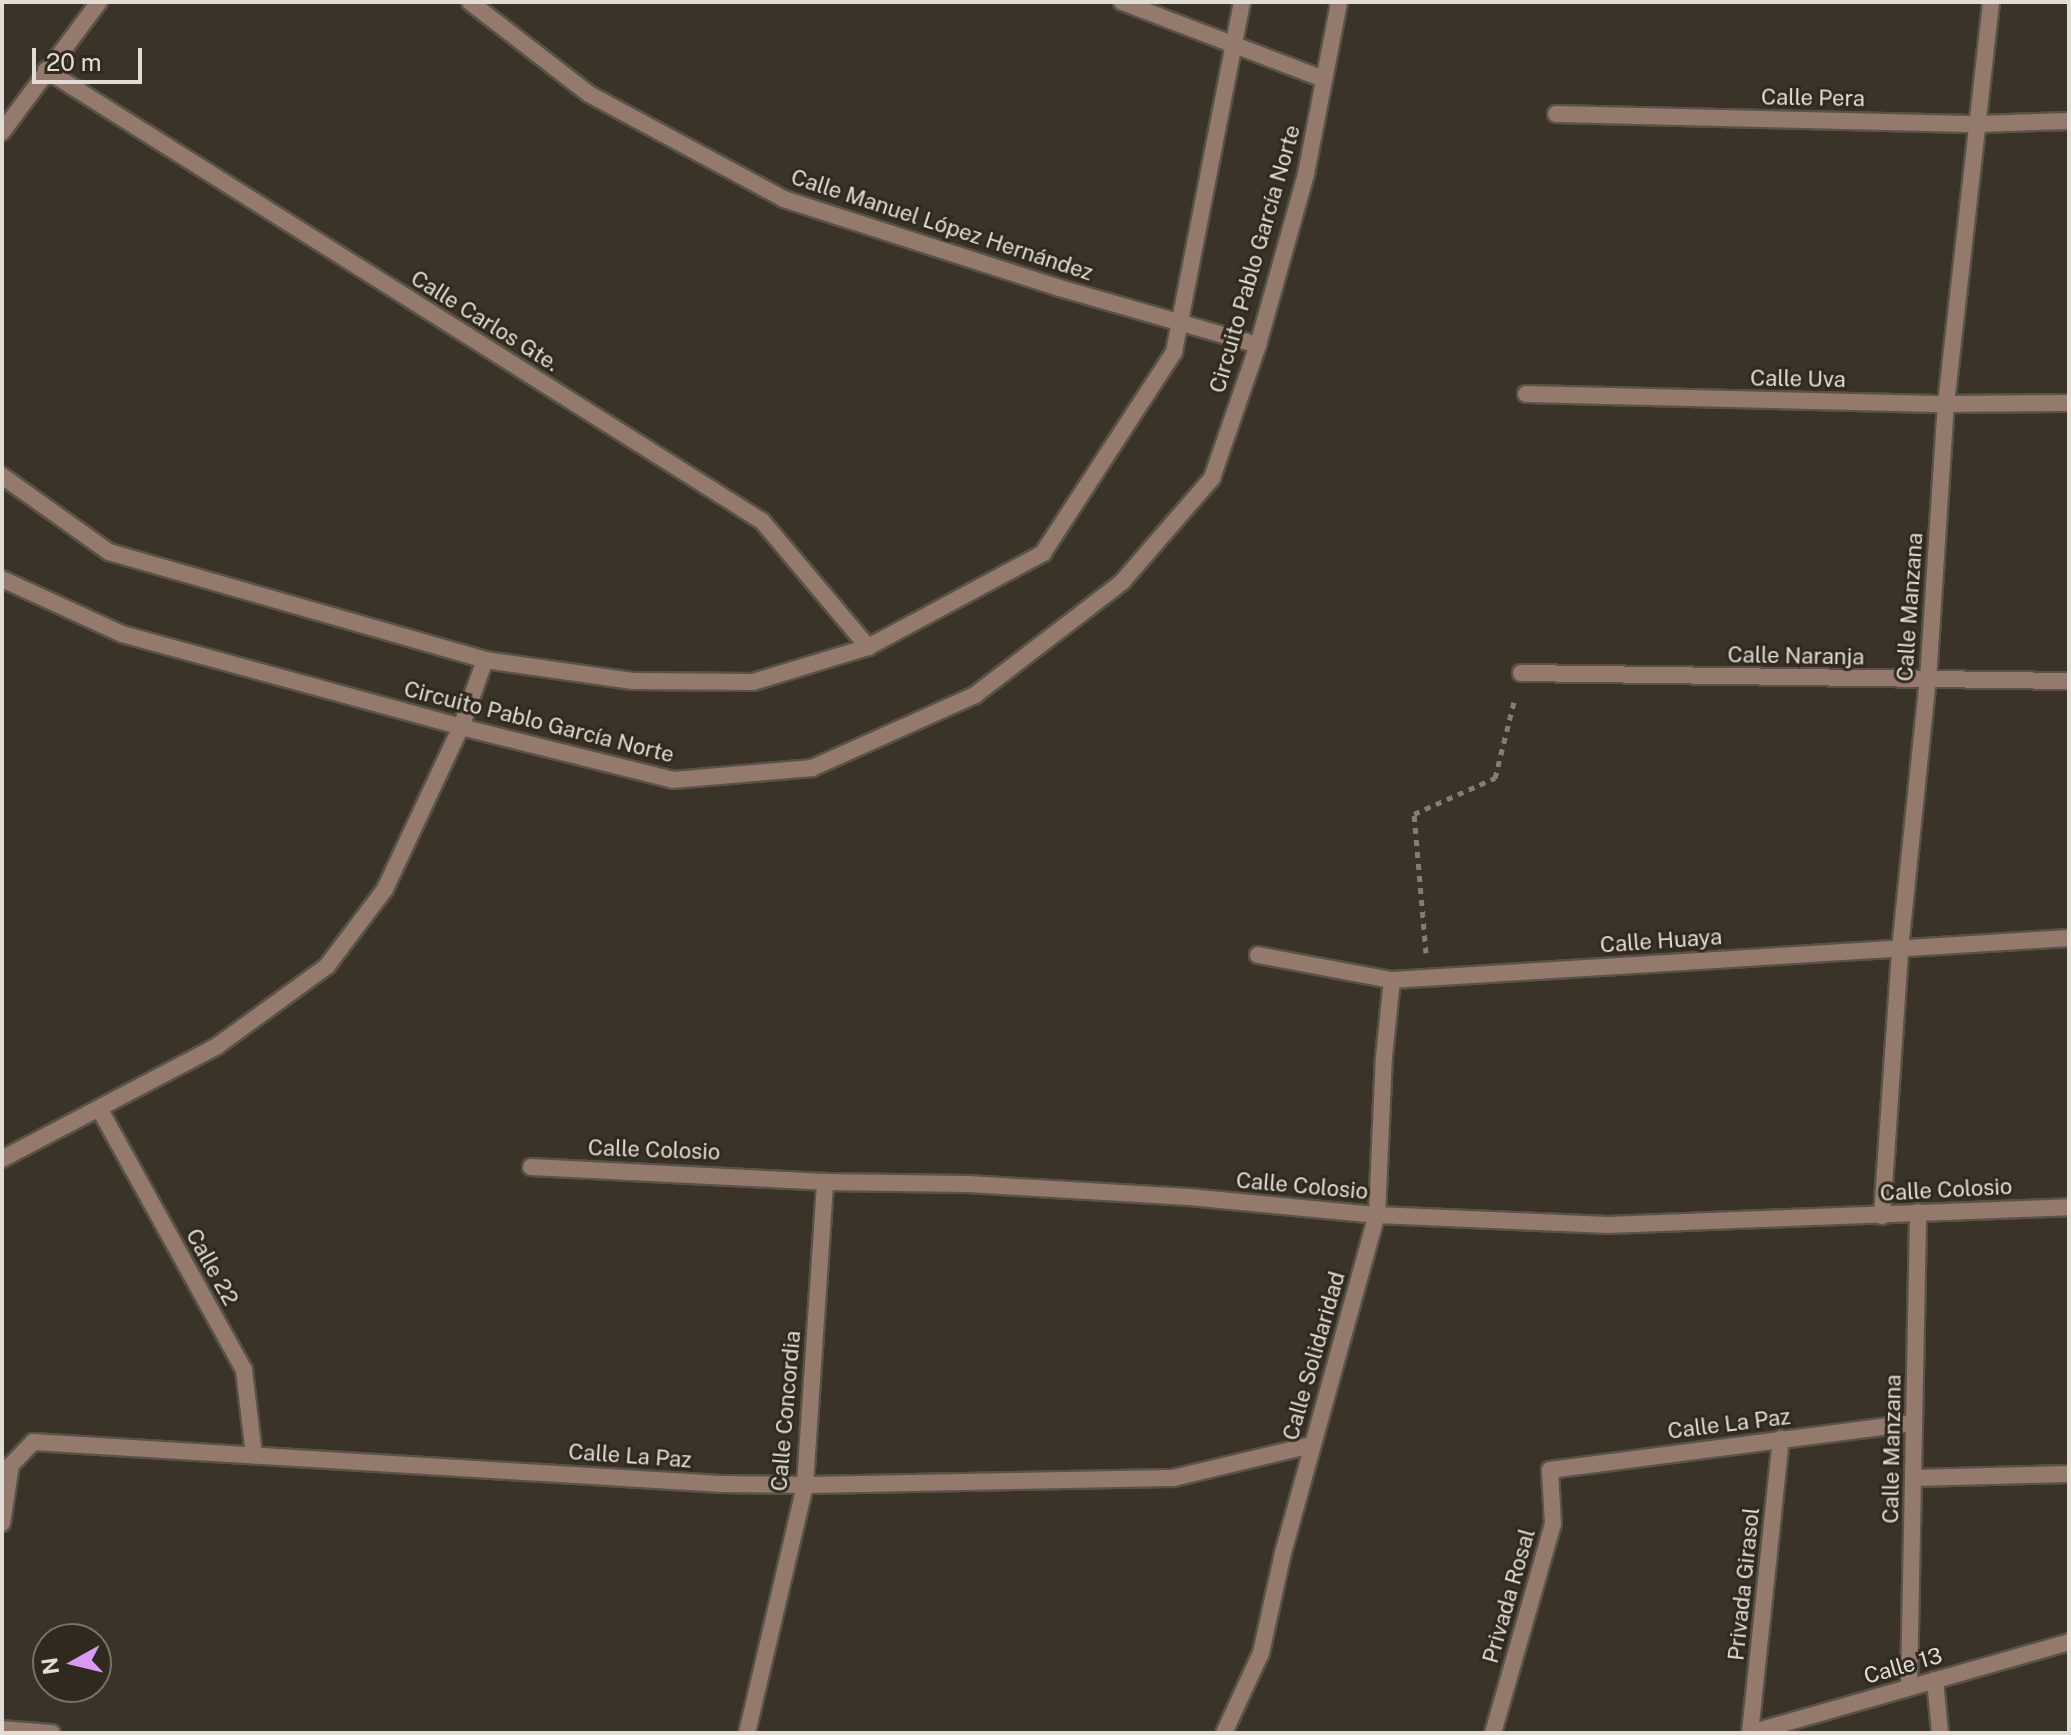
<!DOCTYPE html>
<meta charset="utf-8">
<style>
body{margin:0}
#map{position:relative;width:2071px;height:1735px;overflow:hidden;background:#3a3428;font-family:"Public Sans",sans-serif}
div>[style]{position:absolute}
.path>*{height:5px;margin-top:-2.5px;transform-origin:0;background:repeating-linear-gradient(90deg,#837e74 0 6px,transparent 0 12px)}
.roads{filter:drop-shadow(2px 0 #585247) drop-shadow(-2px 0 #585247) drop-shadow(0 2px #585247) drop-shadow(0 -2px #585247)}
.minor>*{height:16px;margin:-8px;padding:0 8px;transform-origin:8px;border-radius:8px;background:#937a6d}
.tertiary>*{height:16px;margin:-8px;padding:0 8px;transform-origin:8px;border-radius:8px;background:#937a6d}
span{translate:-50% -50%;white-space:nowrap;text-align:center;line-height:1.15;-webkit-text-stroke:6px #302a1e;paint-order:stroke}
.street-label{font-size:22px;color:#e1ddd5}
.frame{position:absolute;inset:0;border:4px solid #e1ddd5;pointer-events:none}
.north{position:absolute;left:32px;top:1623px;width:80px;height:80px;box-sizing:border-box;background:#302a1e;border:2px solid #777267;border-radius:50%;rotate:262deg;font-size:22px;font-weight:700;line-height:32px;text-align:center;color:#e1ddd5}
.north::after{content:'';display:block;margin:auto;width:28px;height:36px;background:#db99f5;clip-path:polygon(50% 0,100% 100%,50% 72%,0 100%)}
.scale{position:absolute;left:32px;top:48px;width:110px;height:36px;box-sizing:border-box;border:4px solid #e1ddd5;border-top:0;padding-left:10px;font-size:24px;line-height:28px;white-space:nowrap;color:#e1ddd5;-webkit-text-stroke:6px #302a1e;paint-order:stroke}
</style>
<div id="map">
<div class="path">
<div style="left:1426px;top:953px;width:140px;rotate:-94.9deg"></div>
<div style="left:1414px;top:814px;width:89px;rotate:-24deg"></div>
<div style="left:1495px;top:778px;width:82px;rotate:-76deg"></div>
</div>
<div class="roads">
<div class="minor">
<div style="left:470px;top:2px;width:150px;rotate:37.7deg"></div>
<div style="left:589px;top:94px;width:221px;rotate:28.3deg"></div>
<div style="left:784px;top:199px;width:286px;rotate:17.9deg"></div>
<div style="left:1056px;top:287px;width:210px;rotate:16deg"></div>
<div style="left:1122px;top:2px;width:216px;rotate:20.9deg"></div>
<div style="left:46px;top:70px;width:846px;rotate:32.21deg"></div>
<div style="left:762px;top:521px;width:165px;rotate:49.9deg"></div>
<div style="left:1556px;top:114px;width:423px;rotate:1.4deg"></div>
<div style="left:1979px;top:124px;width:90px;rotate:-1.9deg"></div>
<div style="left:2px;top:132px;width:162px;rotate:-53.3deg"></div>
<div style="left:1526px;top:394px;width:420px;rotate:1.4deg"></div>
<div style="left:1946px;top:404px;width:123px;rotate:-0.5deg"></div>
<div style="left:1521px;top:673px;width:548px;rotate:0.84deg"></div>
<div style="left:1258px;top:955px;width:136px;rotate:10.6deg"></div>
<div style="left:1392px;top:980px;width:678px;rotate:-3.55deg"></div>
<div style="left:100px;top:1110px;width:297px;rotate:61deg"></div>
<div style="left:244px;top:1370px;width:86px;rotate:83.3deg"></div>
<div style="left:531px;top:1167px;width:294px;rotate:2.9deg"></div>
<div style="left:825px;top:1182px;width:143px;rotate:0.8deg"></div>
<div style="left:968px;top:1184px;width:221px;rotate:3.4deg"></div>
<div style="left:1189px;top:1197px;width:189px;rotate:5.5deg"></div>
<div style="left:1377px;top:1215px;width:231px;rotate:2.5deg"></div>
<div style="left:1608px;top:1225px;width:461px;rotate:-2.2deg"></div>
<div style="left:1882px;top:1216px;width:268px;rotate:-86.1deg"></div>
<div style="left:1900px;top:949px;width:270px;rotate:-84.1deg"></div>
<div style="left:1928px;top:680px;width:277px;rotate:-86.3deg"></div>
<div style="left:1946px;top:404px;width:405px;rotate:-83.6deg"></div>
<div style="left:1913px;top:1478px;width:156px;rotate:-1.5deg"></div>
<div style="left:2px;top:1523px;width:59px;rotate:-81.2deg"></div>
<div style="left:11px;top:1465px;width:32px;rotate:-46deg"></div>
<div style="left:33px;top:1442px;width:689px;rotate:3.49deg"></div>
<div style="left:721px;top:1484px;width:84px;rotate:0.7deg"></div>
<div style="left:805px;top:1485px;width:368px;rotate:-1.1deg"></div>
<div style="left:1173px;top:1478px;width:143px;rotate:-13.4deg"></div>
<div style="left:1935px;top:1680px;width:53px;rotate:84.6deg"></div>
<div style="left:1909px;top:1687px;width:475px;rotate:-88.9deg"></div>
<div style="left:2px;top:1729px;width:50px;rotate:4.6deg"></div>
<div style="left:747px;top:1733px;width:255px;rotate:-76.8deg"></div>
<div style="left:805px;top:1485px;width:304px;rotate:-86.2deg"></div>
<div style="left:1224px;top:1733px;width:88px;rotate:-65.2deg"></div>
<div style="left:1261px;top:1653px;width:102px;rotate:-77.6deg"></div>
<div style="left:1283px;top:1553px;width:351px;rotate:-74.5deg"></div>
<div style="left:1377px;top:1215px;width:158px;rotate:-87.5deg"></div>
<div style="left:1384px;top:1057px;width:77px;rotate:-84.1deg"></div>
<div style="left:1493px;top:1733px;width:217px;rotate:-74deg"></div>
<div style="left:1553px;top:1524px;width:54px;rotate:-93.2deg"></div>
<div style="left:1550px;top:1470px;width:367px;rotate:-7.4deg"></div>
<div style="left:1750px;top:1733px;width:332px;rotate:-15.9deg"></div>
<div style="left:1750px;top:1733px;width:296px;rotate:-84deg"></div>
</div>
<div class="tertiary">
<div style="left:2px;top:476px;width:131px;rotate:35.4deg"></div>
<div style="left:109px;top:552px;width:391px;rotate:16deg"></div>
<div style="left:485px;top:660px;width:149px;rotate:8.1deg"></div>
<div style="left:633px;top:681px;width:120px;rotate:0.5deg"></div>
<div style="left:753px;top:682px;width:120px;rotate:-16.9deg"></div>
<div style="left:868px;top:647px;width:199px;rotate:-28.2deg"></div>
<div style="left:1043px;top:553px;width:240px;rotate:-56.9deg"></div>
<div style="left:1174px;top:352px;width:357px;rotate:-79deg"></div>
<div style="left:2px;top:579px;width:132px;rotate:24.6deg"></div>
<div style="left:122px;top:634px;width:352px;rotate:15.3deg"></div>
<div style="left:461px;top:727px;width:219px;rotate:14deg"></div>
<div style="left:673px;top:780px;width:140px;rotate:-4.9deg"></div>
<div style="left:812px;top:768px;width:179px;rotate:-24.1deg"></div>
<div style="left:975px;top:695px;width:185px;rotate:-37.5deg"></div>
<div style="left:1122px;top:582px;width:138px;rotate:-49.1deg"></div>
<div style="left:1212px;top:478px;width:141px;rotate:-70.9deg"></div>
<div style="left:1258px;top:345px;width:178px;rotate:-74.3deg"></div>
<div style="left:1306px;top:174px;width:175px;rotate:-79.1deg"></div>
<div style="left:2px;top:1159px;width:243px;rotate:-27.7deg"></div>
<div style="left:217px;top:1046px;width:136px;rotate:-36deg"></div>
<div style="left:327px;top:966px;width:96px;rotate:-53deg"></div>
<div style="left:385px;top:889px;width:179px;rotate:-64.9deg"></div>
<div style="left:461px;top:727px;width:71px;rotate:-70.3deg"></div>
</div>
</div>
<div class="street-label">
<span style="left:1813px;top:98px;rotate:1deg">Calle Pera</span>
<span style="left:942px;top:225px;rotate:18deg">Calle Manuel López Hernández</span>
<span style="left:1255px;top:259px;rotate:-74deg">Circuito Pablo García Norte</span>
<span style="left:485px;top:321px;rotate:32deg">Calle Carlos Gte.</span>
<span style="left:1798px;top:379px;rotate:1deg">Calle Uva</span>
<span style="left:1910px;top:607px;rotate:-86deg">Calle Manzana</span>
<span style="left:1796px;top:656px;rotate:1deg">Calle Naranja</span>
<span style="left:539px;top:722px;rotate:14deg">Circuito Pablo García Norte</span>
<span style="left:1661px;top:941px;rotate:-4deg">Calle Huaya</span>
<span style="left:654px;top:1150px;rotate:2deg">Calle Colosio</span>
<span style="left:1302px;top:1186px;rotate:5deg">Calle Colosio</span>
<span style="left:1946px;top:1190px;rotate:-3deg">Calle Colosio</span>
<span style="left:212px;top:1267px;rotate:61deg">Calle 22</span>
<span style="left:1314px;top:1356px;rotate:-74deg">Calle Solidaridad</span>
<span style="left:786px;top:1411px;rotate:-85deg">Calle Concordia</span>
<span style="left:1729px;top:1424px;rotate:-7deg">Calle La Paz</span>
<span style="left:1892px;top:1449px;rotate:-89deg">Calle Manzana</span>
<span style="left:630px;top:1456px;rotate:4deg">Calle La Paz</span>
<span style="left:1744px;top:1584px;rotate:-84deg">Privada Girasol</span>
<span style="left:1509px;top:1596px;rotate:-74deg">Privada Rosal</span>
<span style="left:1903px;top:1666px;rotate:-16deg">Calle 13</span>
</div>
<div class="frame"></div>
<div class="north">N</div>
<div class="scale">20 m</div>
</div>
